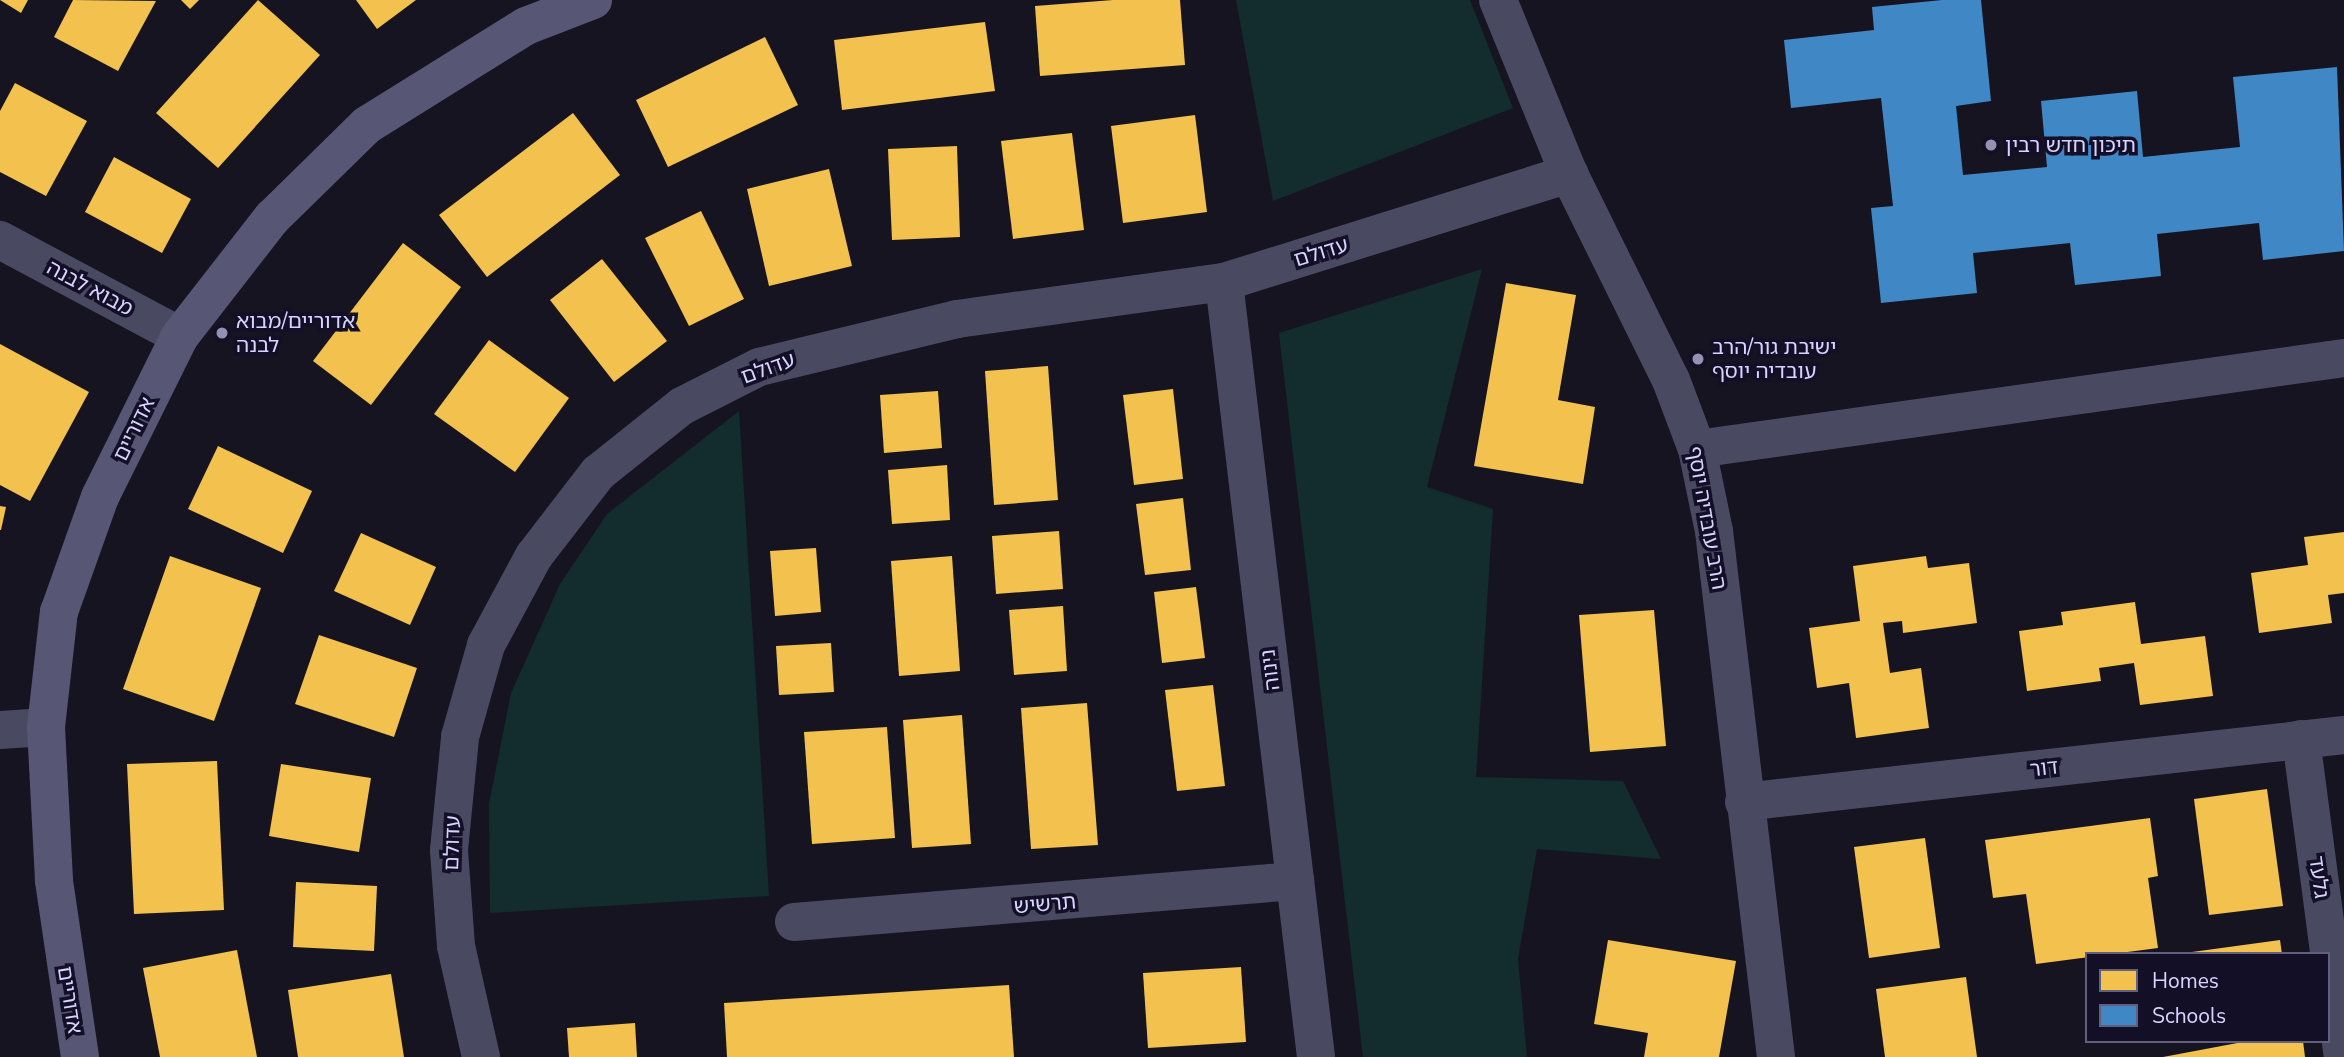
<!DOCTYPE html>
<meta charset="utf-8">
<style>
body{margin:0}
#map{position:relative;width:2344px;height:1057px;overflow:hidden;background:#161421;font-family:"Nunito Sans","Noto Sans Hebrew",sans-serif}
div>[style]{position:absolute}
.green>*{inset:0;background:#132c2d}
.homes>*{inset:0;background:#f2c14e}
.schools>*{inset:0;background:#3f88c5}
.street>*{height:38px;margin:-19px;padding:0 19px;transform-origin:19px;border-radius:19px;background:#4a4962}
.secondary>*{height:38px;margin:-19px;padding:0 19px;transform-origin:19px;border-radius:19px;background:#575674}
.dots>*{width:19px;height:19px;translate:-50% -50%;box-sizing:border-box;border:4px solid #130f26;border-radius:50%}
span{translate:-50% -50%;white-space:nowrap;text-align:center;line-height:1.15;-webkit-text-stroke:7px #130f26;paint-order:stroke}
.poi-label{font-size:21px;color:#d9d4ff}
.left{translate:0 -50%;text-align:left}
.street-label{font-size:21px;color:#d9d4ff}
.legend{position:absolute;left:2085px;top:952px;width:245px;height:91px;box-sizing:border-box;background:#130f26;border:2px solid #625e7d;margin:0;padding:9px 12px;list-style:none;font-size:21px;color:#d9d4ff}
.legend li{display:flex;align-items:center;gap:14px;height:35px}
.legend b{width:35px;border:2px solid #625e7d}
</style>
<div id="map">
<div class="green">
<div style="clip-path:polygon(1236px 0,1470px 0,1513px 108px,1273px 201px)"></div>
<div style="clip-path:polygon(1482px 269px,1427px 487px,1493px 509px,1476px 777px,1623px 781px,1661px 859px,1537px 849px,1518px 959px,1527px 1057px,1363px 1057px,1279px 333px)"></div>
<div style="clip-path:polygon(739px 411px,769px 896px,490px 913px,489px 804px,511px 693px,560px 584px,607px 514px)"></div>
</div>
<div class="homes">
<div style="clip-path:polygon(0 0,28px 0,21px 13px)"></div>
<div style="clip-path:polygon(73px 0,156px 1px,118px 71px,54px 37px)"></div>
<div style="clip-path:polygon(181px 0,199px 0,190px 9px)"></div>
<div style="clip-path:polygon(258px 0,320px 55px,218px 168px,156px 113px)"></div>
<div style="clip-path:polygon(356px 0,416px 0,377px 29px)"></div>
<div style="clip-path:polygon(1113px 0,1180px 0,1185px 65px,1040px 76px,1035px 6px)"></div>
<div style="clip-path:polygon(985px 22px,995px 91px,842px 110px,834px 40px)"></div>
<div style="clip-path:polygon(765px 37px,798px 105px,668px 167px,636px 100px)"></div>
<div style="clip-path:polygon(15px 83px,87px 121px,46px 196px,0 172px,0 111px)"></div>
<div style="clip-path:polygon(573px 113px,620px 175px,487px 277px,439px 215px)"></div>
<div style="clip-path:polygon(1195px 115px,1207px 212px,1123px 223px,1111px 126px)"></div>
<div style="clip-path:polygon(1072px 133px,1084px 230px,1013px 239px,1001px 141px)"></div>
<div style="clip-path:polygon(957px 146px,960px 237px,892px 240px,888px 149px)"></div>
<div style="clip-path:polygon(114px 157px,191px 199px,162px 253px,85px 212px)"></div>
<div style="clip-path:polygon(829px 169px,852px 266px,769px 286px,747px 189px)"></div>
<div style="clip-path:polygon(701px 211px,744px 299px,689px 326px,645px 238px)"></div>
<div style="clip-path:polygon(403px 243px,461px 287px,371px 405px,313px 361px)"></div>
<div style="clip-path:polygon(602px 259px,667px 341px,614px 382px,550px 300px)"></div>
<div style="clip-path:polygon(1506px 283px,1576px 295px,1558px 400px,1595px 407px,1583px 484px,1474px 466px)"></div>
<div style="clip-path:polygon(489px 340px,569px 398px,515px 472px,434px 414px)"></div>
<div style="clip-path:polygon(0 344px,89px 392px,30px 501px,0 485px)"></div>
<div style="clip-path:polygon(1048px 366px,1058px 500px,994px 505px,985px 371px)"></div>
<div style="clip-path:polygon(1173px 389px,1183px 479px,1134px 485px,1123px 395px)"></div>
<div style="clip-path:polygon(938px 391px,942px 448px,884px 453px,880px 395px)"></div>
<div style="clip-path:polygon(218px 446px,312px 491px,283px 553px,188px 509px)"></div>
<div style="clip-path:polygon(947px 465px,950px 520px,892px 524px,888px 470px)"></div>
<div style="clip-path:polygon(1183px 498px,1191px 570px,1145px 575px,1136px 504px)"></div>
<div style="clip-path:polygon(0 506px,6px 507px,1px 530px,0 530px)"></div>
<div style="clip-path:polygon(1059px 531px,1063px 589px,996px 594px,992px 536px)"></div>
<div style="clip-path:polygon(2344px 532px,2344px 593px,2328px 595px,2332px 623px,2259px 633px,2251px 573px,2308px 565px,2304px 537px)"></div>
<div style="clip-path:polygon(361px 533px,436px 567px,410px 625px,334px 591px)"></div>
<div style="clip-path:polygon(816px 548px,821px 612px,775px 616px,770px 551px)"></div>
<div style="clip-path:polygon(170px 556px,261px 588px,214px 721px,123px 689px)"></div>
<div style="clip-path:polygon(952px 556px,960px 671px,899px 676px,891px 561px)"></div>
<div style="clip-path:polygon(1926px 556px,1928px 568px,1969px 563px,1977px 623px,1903px 633px,1902px 621px,1883px 623px,1890px 673px,1921px 668px,1929px 728px,1856px 738px,1849px 683px,1817px 688px,1809px 628px,1860px 621px,1853px 566px)"></div>
<div style="clip-path:polygon(1196px 587px,1205px 658px,1162px 663px,1154px 592px)"></div>
<div style="clip-path:polygon(2135px 602px,2141px 644px,2205px 636px,2213px 696px,2140px 705px,2134px 663px,2099px 668px,2101px 681px,2027px 691px,2019px 631px,2063px 625px,2061px 612px)"></div>
<div style="clip-path:polygon(1063px 606px,1067px 671px,1014px 675px,1009px 610px)"></div>
<div style="clip-path:polygon(1654px 610px,1666px 746px,1590px 752px,1579px 615px)"></div>
<div style="clip-path:polygon(319px 635px,417px 668px,394px 737px,295px 704px)"></div>
<div style="clip-path:polygon(831px 643px,834px 692px,779px 695px,776px 646px)"></div>
<div style="clip-path:polygon(1213px 685px,1225px 786px,1177px 791px,1165px 690px)"></div>
<div style="clip-path:polygon(1087px 703px,1098px 845px,1031px 849px,1021px 708px)"></div>
<div style="clip-path:polygon(962px 715px,971px 844px,912px 848px,903px 720px)"></div>
<div style="clip-path:polygon(887px 727px,895px 838px,812px 844px,804px 732px)"></div>
<div style="clip-path:polygon(217px 761px,224px 910px,134px 914px,127px 764px)"></div>
<div style="clip-path:polygon(281px 764px,371px 778px,359px 852px,269px 836px)"></div>
<div style="clip-path:polygon(2267px 789px,2283px 906px,2209px 915px,2194px 799px)"></div>
<div style="clip-path:polygon(2150px 818px,2158px 876px,2148px 878px,2158px 948px,2036px 964px,2026px 894px,1993px 898px,1985px 840px)"></div>
<div style="clip-path:polygon(1925px 838px,1940px 948px,1869px 958px,1854px 847px)"></div>
<div style="clip-path:polygon(296px 882px,377px 886px,374px 951px,293px 947px)"></div>
<div style="clip-path:polygon(1608px 940px,1736px 961px,1719px 1057px,1644px 1057px,1648px 1033px,1594px 1024px)"></div>
<div style="clip-path:polygon(2280px 940px,2282px 954px,2192px 954px,2192px 952px)"></div>
<div style="clip-path:polygon(237px 950px,257px 1057px,160px 1057px,143px 968px)"></div>
<div style="clip-path:polygon(1241px 967px,1246px 1042px,1148px 1048px,1143px 973px)"></div>
<div style="clip-path:polygon(391px 974px,404px 1057px,298px 1057px,288px 990px)"></div>
<div style="clip-path:polygon(1966px 977px,1977px 1057px,1885px 1057px,1876px 989px)"></div>
<div style="clip-path:polygon(1009px 985px,1014px 1057px,727px 1057px,724px 1003px)"></div>
<div style="clip-path:polygon(635px 1023px,637px 1057px,569px 1057px,567px 1028px)"></div>
<div style="clip-path:polygon(2248px 1041px,2303px 1041px,2305px 1057px,2163px 1057px)"></div>
</div>
<div class="schools">
<div style="clip-path:polygon(1942px 0,1981px 0,1991px 101px,1956px 106px,1963px 175px,2047px 167px,2041px 101px,2137px 91px,2143px 157px,2240px 147px,2233px 77px,2337px 67px,2344px 251px,2263px 260px,2259px 223px,2157px 234px,2161px 276px,2075px 285px,2070px 243px,1973px 253px,1977px 293px,1881px 303px,1871px 208px,1893px 206px,1881px 98px,1791px 108px,1784px 40px,1874px 30px,1872px 7px)"></div>
</div>
<div class="street">
<div style="left:1498px;top:0;width:188px;rotate:67.8deg"></div>
<div style="left:1569px;top:174px;width:230px;rotate:63.7deg"></div>
<div style="left:1671px;top:380px;width:74px;rotate:69.4deg"></div>
<div style="left:1697px;top:449px;width:84px;rotate:78.3deg"></div>
<div style="left:1714px;top:531px;width:530px;rotate:83.28deg"></div>
<div style="left:0;top:240px;width:204px;rotate:28.1deg"></div>
<div style="left:1224px;top:282px;width:780px;rotate:83.23deg"></div>
<div style="left:1697px;top:449px;width:653px;rotate:-8.01deg"></div>
<div style="left:0;top:730px;width:46px;rotate:-3.7deg"></div>
<div style="left:2301px;top:739px;width:321px;rotate:82.5deg"></div>
<div style="left:1744px;top:802px;width:604px;rotate:-6.37deg"></div>
<div style="left:794px;top:922px;width:503px;rotate:-4.68deg"></div>
<div style="left:481px;top:1057px;width:114px;rotate:-102.7deg"></div>
<div style="left:456px;top:946px;width:96px;rotate:-94.2deg"></div>
<div style="left:449px;top:850px;width:114px;rotate:-84.4deg"></div>
<div style="left:460px;top:737px;width:96px;rotate:-74.2deg"></div>
<div style="left:486px;top:645px;width:101px;rotate:-61.7deg"></div>
<div style="left:534px;top:556px;width:105px;rotate:-52.4deg"></div>
<div style="left:598px;top:473px;width:107px;rotate:-38.6deg"></div>
<div style="left:682px;top:406px;width:86px;rotate:-26.9deg"></div>
<div style="left:759px;top:367px;width:204px;rotate:-13.6deg"></div>
<div style="left:957px;top:319px;width:270px;rotate:-7.9deg"></div>
<div style="left:1224px;top:282px;width:362px;rotate:-17.4deg"></div>
</div>
<div class="secondary">
<div style="left:80px;top:1057px;width:179px;rotate:-98.4deg"></div>
<div style="left:54px;top:880px;width:153px;rotate:-93deg"></div>
<div style="left:46px;top:727px;width:116px;rotate:-83.6deg"></div>
<div style="left:59px;top:612px;width:122px;rotate:-70.4deg"></div>
<div style="left:100px;top:497px;width:180px;rotate:-63.6deg"></div>
<div style="left:180px;top:336px;width:150px;rotate:-52.1deg"></div>
<div style="left:272px;top:218px;width:133px;rotate:-44.4deg"></div>
<div style="left:367px;top:125px;width:187px;rotate:-31.9deg"></div>
<div style="left:526px;top:26px;width:72px;rotate:-21.2deg"></div>
</div>
<div class="dots">
<div style="left:1991px;top:145px;background:#9591b1"></div>
<div style="left:222px;top:333px;background:#9591b1"></div>
<div style="left:1698px;top:359px;background:#9591b1"></div>
</div>
<div class="poi-label">
<span class="left" style="left:2005px;top:145px">תיכון חדש רבין</span>
<span class="left" style="left:236px;top:333px">אדוריים/מבוא<br>לבנה</span>
<span class="left" style="left:1712px;top:359px">ישיבת גור/הרב<br>עובדיה יוסף</span>
</div>
<div class="street-label">
<span style="left:1321px;top:252px;rotate:-17deg">עדולם</span>
<span style="left:90px;top:288px;rotate:28deg">מבוא לבנה</span>
<span style="left:768px;top:368px;rotate:-20deg">עדולם</span>
<span style="left:134px;top:429px;rotate:-64deg">אדוריים</span>
<span style="left:1707px;top:518px;rotate:80deg">הרב עובדיה יוסף</span>
<span style="left:1270px;top:670px;rotate:-97deg">נינוה</span>
<span style="left:2044px;top:768px;rotate:-6deg">דור</span>
<span style="left:452px;top:843px;rotate:-88deg">עדולם</span>
<span style="left:2319px;top:877px;rotate:82deg">גלעד</span>
<span style="left:1045px;top:904px;rotate:-5deg">תרשיש</span>
<span style="left:70px;top:1000px;rotate:81deg">אדוריים</span>
</div>
<ul class="legend">
<li><b style="height:19px;background:#f2c14e"></b>Homes</li>
<li><b style="height:19px;background:#3f88c5"></b>Schools</li>
</ul>
</div>
